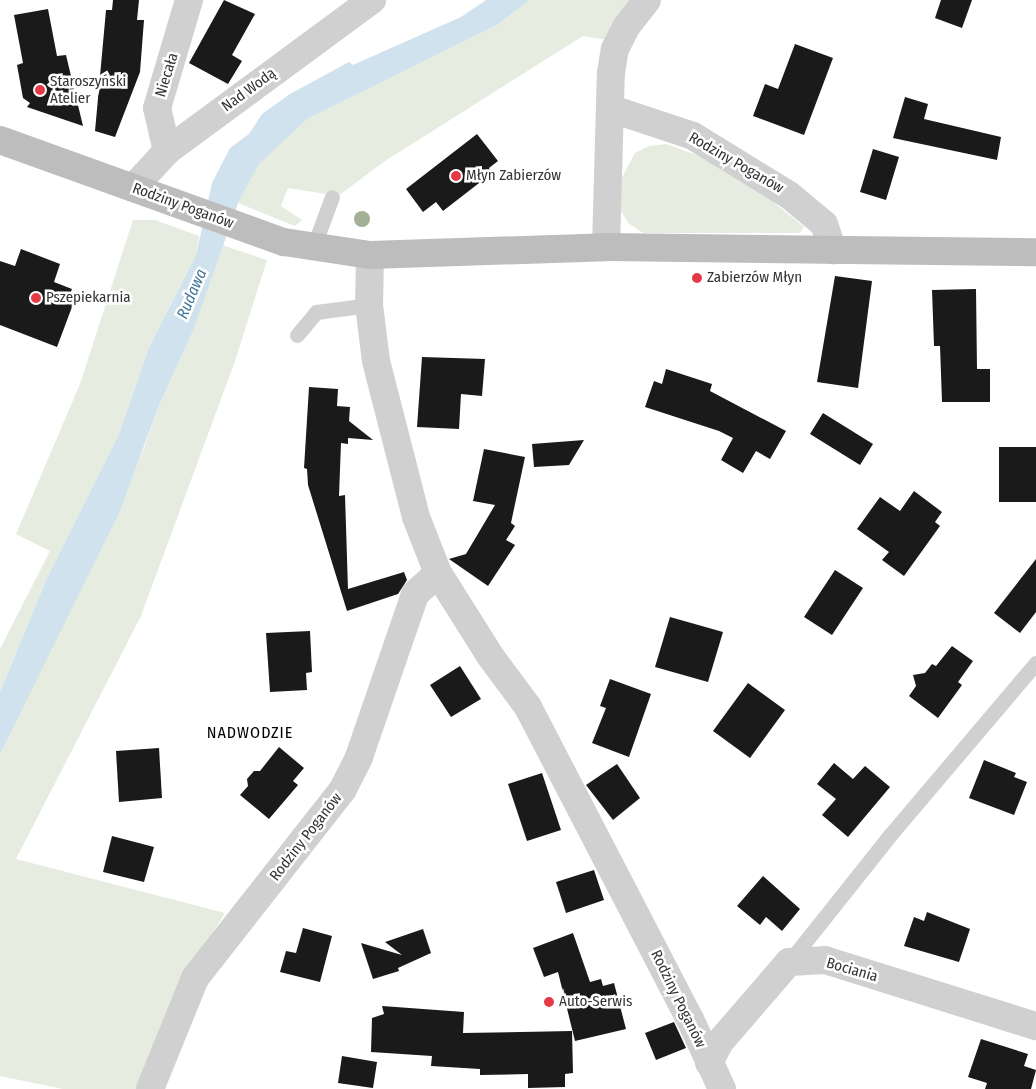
<!DOCTYPE html>
<meta charset="utf-8">
<style>
body{margin:0}
#map{position:relative;width:1036px;height:1089px;overflow:hidden;background:#fff;font-family:"Fira Sans Condensed",sans-serif}
div>[style]{position:absolute}
.green>*{inset:0;background:#e6ecdf}
.water>*{inset:0;background:#cfe2ee}
.building>*{inset:0;background:#1a1a1a}
.lane>*{height:15px;margin:-7.5px;padding:0 7.5px;transform-origin:7.5px;border-radius:7.5px;background:#d0d0d0}
.street>*{height:28px;margin:-14px;padding:0 14px;transform-origin:14px;border-radius:14px;background:#d0d0d0}
.secondary>*{height:28px;margin:-14px;padding:0 14px;transform-origin:14px;border-radius:14px;background:#bdbdbd}
.trees>*{width:16px;height:16px;margin:-8px;border-radius:50%;background:#a2b095}
.dots>*{width:14px;height:14px;translate:-50% -50%;box-sizing:border-box;border:2px solid #fff;border-radius:50%}
span{translate:-50% -50%;white-space:nowrap;text-align:center;line-height:1.15;-webkit-text-stroke:5px #fff;paint-order:stroke}
.street-label{font-size:15px;color:#333}
.poi-label{font-size:15px;color:#333}
.left{translate:0 -50%;text-align:left}
.water-label{font-size:16px;color:#3f7597;font-style:italic}
.neighbourhood-label{font-size:16px;color:#000;letter-spacing:1px}
</style>
<div id="map">
<div class="green">
<div style="clip-path:polygon(530px 0,640px 0,607px 40px,583px 36px,385px 161px,338px 196px,288px 188px,281px 206px,302px 220px,295px 226px,238px 203px,259px 163px,307px 119px,497px 25px)"></div>
<div style="clip-path:polygon(666px 144px,730px 167px,804px 227px,800px 233px,643px 233px,628px 223px,620px 209px,618px 185px,635px 153px,649px 146px)"></div>
<div style="clip-path:polygon(133px 220px,155px 220px,199px 236px,196px 255px,148px 350px,119px 434px,47px 578px,0 692px,0 649px,50px 551px,16px 534px,80px 384px)"></div>
<div style="clip-path:polygon(222px 245px,267px 260px,235px 361px,141px 616px,16px 859px,225px 913px,181px 985px,145px 1089px,63px 1089px,0 1076px,0 754px,143px 451px,160px 403px,193px 331px)"></div>
</div>
<div class="water">
<div style="clip-path:polygon(486px 0,530px 0,497px 25px,307px 119px,259px 164px,238px 203px,193px 331px,160px 403px,119px 513px,0 754px,0 692px,47px 578px,119px 434px,148px 350px,196px 255px,212px 183px,230px 148px,249px 134px,262px 114px,290px 94px,349px 62px,353px 65px,364px 60px,461px 17px)"></div>
</div>
<div class="building">
<div style="clip-path:polygon(113px 0,139px 0,137px 20px,144px 20px,140px 72px,115px 137px,95px 131px,106px 10px,112px 10px)"></div>
<div style="clip-path:polygon(224px 0,255px 14px,232px 55px,242px 61px,228px 84px,189px 63px)"></div>
<div style="clip-path:polygon(941px 0,972px 0,962px 28px,935px 18px)"></div>
<div style="clip-path:polygon(48px 9px,57px 56px,66px 55px,83px 126px,27px 107px,30px 103px,23px 98px,17px 65px,23px 63px,14px 15px)"></div>
<div style="clip-path:polygon(795px 44px,833px 58px,804px 135px,753px 116px,765px 84px,778px 89px)"></div>
<div style="clip-path:polygon(905px 97px,928px 104px,924px 119px,1001px 137px,997px 160px,893px 138px)"></div>
<div style="clip-path:polygon(477px 134px,498px 161px,489px 168px,492px 173px,443px 211px,436px 202px,423px 212px,406px 189px)"></div>
<div style="clip-path:polygon(873px 149px,899px 157px,886px 200px,860px 192px)"></div>
<div style="clip-path:polygon(21px 249px,60px 264px,54px 282px,72px 289px,69px 297px,75px 299px,57px 347px,0 325px,0 261px,15px 266px)"></div>
<div style="clip-path:polygon(835px 276px,872px 281px,858px 388px,817px 382px)"></div>
<div style="clip-path:polygon(976px 289px,977px 369px,990px 369px,990px 402px,942px 402px,940px 346px,934px 346px,932px 290px)"></div>
<div style="clip-path:polygon(422px 357px,485px 359px,482px 396px,461px 394px,459px 429px,417px 427px)"></div>
<div style="clip-path:polygon(666px 369px,712px 384px,710px 391px,786px 431px,770px 459px,756px 451px,743px 473px,721px 460px,733px 438px,719px 431px,645px 407px,654px 381px,662px 384px)"></div>
<div style="clip-path:polygon(309px 387px,338px 389px,337px 406px,350px 407px,349px 421px,373px 440px,348px 438px,348px 444px,341px 443px,339px 496px,345px 495px,348px 589px,404px 572px,407px 580px,398px 594px,347px 611px,308px 485px,307px 469px,304px 468px)"></div>
<div style="clip-path:polygon(823px 413px,873px 444px,860px 465px,810px 434px)"></div>
<div style="clip-path:polygon(584px 440px,569px 465px,534px 467px,532px 444px)"></div>
<div style="clip-path:polygon(999px 447px,1036px 447px,1036px 502px,999px 502px)"></div>
<div style="clip-path:polygon(484px 449px,525px 457px,511px 523px,515px 526px,506px 540px,515px 545px,488px 586px,449px 559px,466px 554px,495px 505px,473px 501px)"></div>
<div style="clip-path:polygon(914px 491px,942px 512px,935px 522px,940px 526px,904px 576px,882px 560px,889px 552px,857px 529px,880px 497px,900px 511px)"></div>
<div style="clip-path:polygon(1036px 559px,1036px 612px,1020px 633px,994px 613px)"></div>
<div style="clip-path:polygon(835px 570px,863px 588px,832px 635px,804px 617px)"></div>
<div style="clip-path:polygon(670px 617px,723px 632px,708px 682px,655px 667px)"></div>
<div style="clip-path:polygon(310px 631px,312px 672px,306px 673px,307px 690px,270px 692px,266px 633px)"></div>
<div style="clip-path:polygon(952px 646px,973px 661px,958px 682px,962px 685px,938px 718px,909px 696px,916px 686px,913px 675px,925px 673px,932px 664px,936px 666px)"></div>
<div style="clip-path:polygon(460px 666px,481px 699px,451px 717px,430px 685px)"></div>
<div style="clip-path:polygon(610px 679px,651px 694px,629px 757px,592px 743px,606px 708px,600px 706px)"></div>
<div style="clip-path:polygon(748px 683px,785px 710px,750px 758px,713px 731px)"></div>
<div style="clip-path:polygon(279px 747px,304px 768px,293px 781px,298px 785px,269px 819px,240px 795px,248px 786px,247px 779px,254px 771px,260px 771px)"></div>
<div style="clip-path:polygon(159px 748px,162px 798px,119px 802px,116px 751px)"></div>
<div style="clip-path:polygon(984px 760px,1016px 773px,1014px 777px,1027px 782px,1014px 815px,969px 798px)"></div>
<div style="clip-path:polygon(834px 763px,853px 779px,865px 766px,890px 787px,848px 837px,822px 815px,836px 799px,817px 784px)"></div>
<div style="clip-path:polygon(617px 764px,640px 798px,613px 820px,586px 785px)"></div>
<div style="clip-path:polygon(542px 773px,561px 830px,527px 841px,508px 784px)"></div>
<div style="clip-path:polygon(112px 836px,154px 847px,144px 882px,103px 872px)"></div>
<div style="clip-path:polygon(594px 870px,604px 900px,566px 913px,556px 882px)"></div>
<div style="clip-path:polygon(763px 876px,800px 909px,782px 931px,766px 917px,760px 925px,737px 906px)"></div>
<div style="clip-path:polygon(927px 912px,970px 929px,959px 962px,904px 946px,914px 917px,924px 921px)"></div>
<div style="clip-path:polygon(303px 928px,332px 936px,320px 982px,280px 972px,286px 951px,296px 953px)"></div>
<div style="clip-path:polygon(423px 929px,431px 953px,398px 968px,399px 971px,373px 979px,361px 943px,402px 955px,385px 942px)"></div>
<div style="clip-path:polygon(573px 933px,590px 982px,601px 979px,603px 986px,614px 983px,626px 1029px,575px 1041px,558px 972px,544px 977px,533px 948px)"></div>
<div style="clip-path:polygon(382px 1006px,464px 1012px,463px 1033px,572px 1031px,573px 1073px,565px 1074px,565px 1087px,528px 1088px,528px 1074px,480px 1075px,480px 1069px,431px 1066px,432px 1056px,371px 1052px,372px 1018px,384px 1014px)"></div>
<div style="clip-path:polygon(674px 1022px,686px 1048px,656px 1060px,645px 1033px)"></div>
<div style="clip-path:polygon(981px 1039px,1028px 1054px,1024px 1066px,1036px 1070px,1031px 1089px,985px 1089px,987px 1083px,968px 1077px)"></div>
<div style="clip-path:polygon(342px 1056px,377px 1062px,373px 1088px,338px 1083px)"></div>
</div>
<div class="lane">
<div style="left:313px;top:248px;width:54px;rotate:-69.6deg"></div>
<div style="left:297px;top:335px;width:30px;rotate:-50deg"></div>
<div style="left:316px;top:312px;width:53px;rotate:-7.5deg"></div>
<div style="left:789px;top:962px;width:162px;rotate:-51.5deg"></div>
<div style="left:890px;top:835px;width:226px;rotate:-49.7deg"></div>
</div>
<div class="street">
<div style="left:612px;top:109px;width:85px;rotate:18.4deg"></div>
<div style="left:693px;top:136px;width:113px;rotate:31.6deg"></div>
<div style="left:789px;top:195px;width:45px;rotate:39.6deg"></div>
<div style="left:824px;top:224px;width:28px;rotate:71deg"></div>
<div style="left:167px;top:151px;width:44px;rotate:-103.1deg"></div>
<div style="left:157px;top:108px;width:113px;rotate:-73.5deg"></div>
<div style="left:133px;top:188px;width:50px;rotate:-47.4deg"></div>
<div style="left:167px;top:151px;width:255px;rotate:-36.4deg"></div>
<div style="left:606px;top:247px;width:174px;rotate:-88.4deg"></div>
<div style="left:611px;top:73px;width:24px;rotate:-81deg"></div>
<div style="left:615px;top:49px;width:25px;rotate:-63deg"></div>
<div style="left:626px;top:27px;width:34px;rotate:-52deg"></div>
<div style="left:370px;top:255px;width:50px;rotate:91.1deg"></div>
<div style="left:369px;top:305px;width:56px;rotate:82.9deg"></div>
<div style="left:376px;top:361px;width:161px;rotate:75.6deg"></div>
<div style="left:416px;top:517px;width:60px;rotate:68.6deg"></div>
<div style="left:438px;top:573px;width:99px;rotate:57.8deg"></div>
<div style="left:491px;top:657px;width:62px;rotate:53.5deg"></div>
<div style="left:528px;top:707px;width:352px;rotate:62.6deg"></div>
<div style="left:690px;top:1019px;width:77px;rotate:65.4deg"></div>
<div style="left:709px;top:1063px;width:22px;rotate:-63deg"></div>
<div style="left:719px;top:1043px;width:107px;rotate:-49.2deg"></div>
<div style="left:789px;top:962px;width:36px;rotate:-3deg"></div>
<div style="left:825px;top:960px;width:221px;rotate:17.4deg"></div>
<div style="left:150px;top:1089px;width:120px;rotate:-67.9deg"></div>
<div style="left:195px;top:978px;width:240px;rotate:-51.9deg"></div>
<div style="left:343px;top:789px;width:36px;rotate:-63deg"></div>
<div style="left:359px;top:757px;width:172px;rotate:-71deg"></div>
<div style="left:415px;top:594px;width:31px;rotate:-42deg"></div>
</div>
<div class="secondary">
<div style="left:0;top:140px;width:302px;rotate:19.8deg"></div>
<div style="left:284px;top:242px;width:87px;rotate:8.6deg"></div>
<div style="left:370px;top:255px;width:236px;rotate:-1.9deg"></div>
<div style="left:606px;top:247px;width:430px;rotate:0.7deg"></div>
</div>
<div class="trees">
<div style="left:362px;top:219px"></div>
</div>
<div class="dots">
<div style="left:40px;top:90px;background:#e63946"></div>
<div style="left:456px;top:176px;background:#e63946"></div>
<div style="left:697px;top:278px;background:#e63946"></div>
<div style="left:36px;top:298px;background:#e63946"></div>
<div style="left:549px;top:1002px;background:#e63946"></div>
</div>
<div class="street-label">
<span style="left:167px;top:75px;rotate:-73deg">Niecała</span>
<span style="left:249px;top:90px;rotate:-36deg">Nad Wodą</span>
<span style="left:736px;top:163px;rotate:30deg">Rodziny Poganów</span>
<span style="left:183px;top:206px;rotate:20deg">Rodziny Poganów</span>
<span style="left:306px;top:837px;rotate:-52deg">Rodziny Poganów</span>
<span style="left:852px;top:970px;rotate:16deg">Bociania</span>
<span style="left:678px;top:999px;rotate:64deg">Rodziny Poganów</span>
</div>
<div class="poi-label">
<span class="left" style="left:50px;top:90px">Staroszyński<br>Atelier</span>
<span class="left" style="left:466px;top:176px">Młyn Zabierzów</span>
<span class="left" style="left:707px;top:278px">Zabierzów Młyn</span>
<span class="left" style="left:46px;top:298px">Pszepiekarnia</span>
<span class="left" style="left:559px;top:1002px">Auto-Serwis</span>
</div>
<div class="water-label">
<span style="left:192px;top:294px;rotate:-67deg">Rudawa</span>
</div>
<div class="neighbourhood-label">
<span style="left:250px;top:733px">NADWODZIE</span>
</div>
</div>
